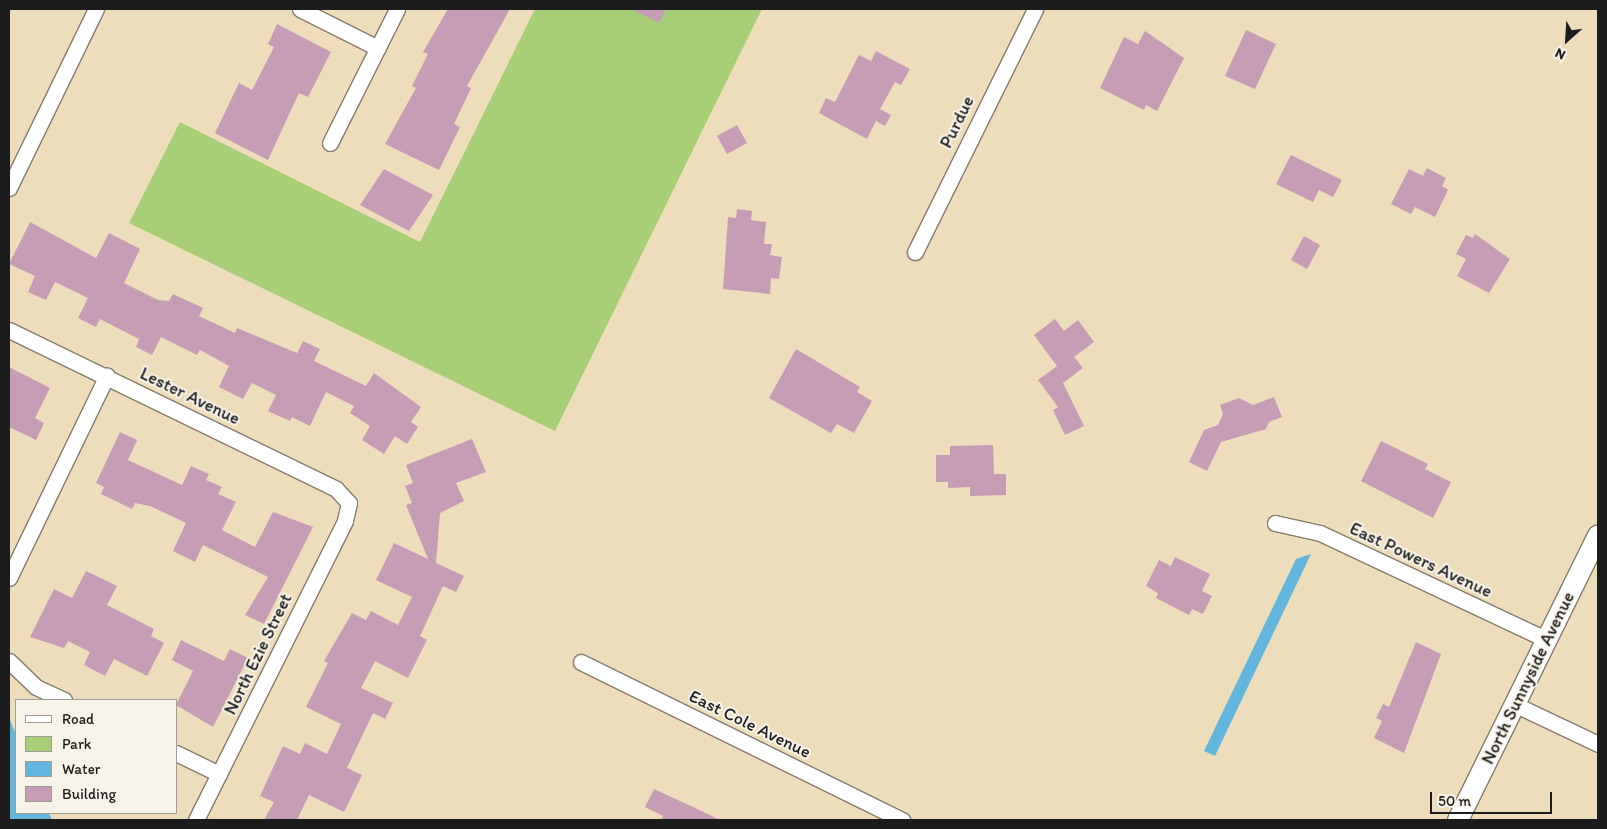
<!DOCTYPE html>
<style>
body{margin:0}
#map{position:relative;width:1607px;height:829px;overflow:hidden;background:#edb;font-family:Itim,sans-serif}
div>[style]{position:absolute}
.green>*{inset:0;background:#a9ce78}
.water>*{inset:0;background:#62b6de}
.building>*{inset:0;background:#c79cb5}
.roads{filter:drop-shadow(1px 0 #857c6c) drop-shadow(-1px 0 #857c6c) drop-shadow(0 1px #857c6c) drop-shadow(0 -1px #857c6c)}
.minor>*{height:15px;margin:-7.5px;padding:0 7.5px;transform-origin:7.5px;border-radius:7.5px;background:#fff}
.secondary>*{height:20px;margin:-10px;padding:0 10px;transform-origin:10px;border-radius:10px;background:#fff}
span{translate:-50% -50%;white-space:nowrap;text-align:center;line-height:1.15;-webkit-text-stroke:4px #f7f3e8;paint-order:stroke}
.street-label{font-size:18px;color:#1c1c1c}
.frame{position:absolute;inset:0;border:10px solid #1c1c1c;pointer-events:none}
.legend{position:absolute;left:15px;top:699px;width:162px;height:115px;box-sizing:border-box;background:#f7f3e8;border:1px solid #9f9d96;margin:0;padding:6px 9px;list-style:none;font-size:15px;color:#1c1c1c}
.legend li{display:flex;align-items:center;gap:10px;height:25px}
.legend b{width:25px;border:1px solid #9f9d96}
.north{position:absolute;left:1542px;top:15px;width:50px;height:50px;-webkit-text-stroke:4px #f7f3e8;paint-order:stroke;rotate:206deg;font-size:14px;font-weight:700;line-height:20px;text-align:center;color:#1c1c1c}
.north::after{content:'';display:block;margin:auto;width:18px;height:22px;background:#1c1c1c;clip-path:polygon(50% 0,100% 100%,50% 72%,0 100%)}
.scale{position:absolute;left:1430px;top:792px;width:122px;height:22px;box-sizing:border-box;border:2px solid #1c1c1c;border-top:0;padding-left:6px;font-size:15px;line-height:18px;white-space:nowrap;color:#1c1c1c;-webkit-text-stroke:4px #f7f3e8;paint-order:stroke}
</style>
<div id="map">
<div class="green">
<div style="clip-path:polygon(535px 9px,762px 9px,555px 431px,129px 223px,180px 122px,420px 242px)"></div>
</div>
<div class="water">
<div style="clip-path:polygon(1311px 554px,1215px 756px,1204px 751px,1296px 559px)"></div>
<div style="clip-path:polygon(9px 717px,16px 735px,16px 813px,49px 813px,52px 820px,9px 820px)"></div>
</div>
<div class="building">
<div style="clip-path:polygon(448px 9px,510px 9px,467px 86px,471px 88px,454px 124px,460px 127px,439px 170px,385px 144px,416px 88px,412px 86px,428px 54px,423px 52px)"></div>
<div style="clip-path:polygon(631px 9px,666px 9px,659px 23px)"></div>
<div style="clip-path:polygon(277px 24px,331px 52px,308px 97px,299px 93px,268px 160px,215px 133px,239px 83px,252px 90px,274px 47px,268px 44px)"></div>
<div style="clip-path:polygon(1246px 30px,1276px 44px,1255px 89px,1225px 76px)"></div>
<div style="clip-path:polygon(1145px 31px,1184px 58px,1157px 111px,1146px 105px,1144px 110px,1100px 88px,1124px 37px,1138px 44px)"></div>
<div style="clip-path:polygon(876px 51px,910px 69px,901px 85px,895px 82px,880px 109px,891px 115px,885px 126px,876px 121px,867px 139px,819px 113px,826px 98px,835px 102px,859px 55px,871px 61px)"></div>
<div style="clip-path:polygon(737px 125px,747px 143px,727px 154px,717px 136px)"></div>
<div style="clip-path:polygon(1291px 155px,1342px 180px,1333px 197px,1319px 190px,1313px 202px,1276px 184px)"></div>
<div style="clip-path:polygon(1427px 168px,1446px 178px,1442px 186px,1448px 190px,1435px 217px,1415px 207px,1411px 214px,1391px 204px,1409px 169px,1423px 176px)"></div>
<div style="clip-path:polygon(384px 169px,433px 195px,409px 231px,360px 205px)"></div>
<div style="clip-path:polygon(737px 209px,752px 211px,751px 220px,766px 222px,764px 244px,772px 244px,770px 255px,782px 257px,779px 279px,771px 278px,770px 294px,723px 289px,728px 217px,736px 218px)"></div>
<div style="clip-path:polygon(30px 222px,96px 258px,109px 233px,140px 249px,124px 283px,158px 300px,169px 301px,173px 294px,203px 308px,199px 316px,235px 333px,237px 328px,297px 353px,303px 341px,320px 349px,314px 361px,366px 386px,374px 373px,421px 407px,411px 422px,418px 427px,407px 444px,395px 436px,384px 454px,362px 440px,370px 426px,350px 413px,354px 406px,326px 392px,310px 426px,292px 417px,290px 421px,268px 411px,276px 395px,252px 383px,243px 399px,219px 387px,229px 366px,200px 350px,197px 355px,161px 337px,152px 355px,136px 347px,139px 339px,100px 319px,96px 327px,78px 318px,88px 298px,55px 282px,46px 300px,28px 292px,35px 276px,9px 264px)"></div>
<div style="clip-path:polygon(1475px 234px,1510px 259px,1489px 293px,1457px 276px,1466px 259px,1456px 254px,1466px 235px,1473px 238px)"></div>
<div style="clip-path:polygon(1304px 236px,1320px 245px,1307px 269px,1291px 260px)"></div>
<div style="clip-path:polygon(1055px 319px,1064px 331px,1078px 320px,1094px 342px,1074px 357px,1083px 368px,1063px 383px,1084px 426px,1065px 435px,1053px 410px,1058px 407px,1038px 380px,1057px 366px,1034px 335px)"></div>
<div style="clip-path:polygon(796px 349px,860px 387px,857px 392px,872px 401px,854px 433px,837px 424px,831px 433px,769px 398px)"></div>
<div style="clip-path:polygon(9px 367px,50px 388px,35px 418px,44px 423px,36px 440px,9px 427px)"></div>
<div style="clip-path:polygon(1274px 397px,1282px 417px,1269px 422px,1266px 429px,1221px 442px,1207px 471px,1189px 462px,1204px 430px,1218px 425px,1223px 414px,1220px 405px,1239px 398px,1253px 405px)"></div>
<div style="clip-path:polygon(120px 432px,137px 440px,128px 460px,182px 485px,191px 466px,209px 474px,206px 480px,222px 487px,218px 494px,236px 502px,222px 530px,255px 547px,273px 512px,313px 527px,264px 624px,245px 615px,268px 577px,203px 545px,195px 562px,173px 551px,186px 523px,150px 506px,135px 503px,132px 509px,101px 494px,104px 487px,96px 483px)"></div>
<div style="clip-path:polygon(472px 439px,486px 472px,456px 483px,464px 501px,440px 513px,436px 563px,464px 576px,456px 592px,443px 586px,420px 636px,427px 640px,408px 678px,375px 661px,361px 688px,393px 703px,385px 719px,373px 713px,347px 768px,362px 775px,344px 812px,309px 795px,297px 820px,264px 820px,274px 802px,260px 796px,283px 746px,300px 754px,305px 743px,327px 754px,341px 724px,306px 707px,328px 663px,324px 661px,352px 613px,366px 620px,371px 611px,398px 625px,412px 597px,376px 580px,394px 543px,428px 559px,406px 505px,412px 503px,405px 486px,413px 483px,406px 465px)"></div>
<div style="clip-path:polygon(1381px 441px,1428px 464px,1425px 469px,1451px 482px,1433px 518px,1361px 481px)"></div>
<div style="clip-path:polygon(993px 445px,994px 474px,1006px 474px,1006px 495px,970px 496px,970px 487px,948px 488px,948px 482px,936px 482px,936px 455px,950px 455px,950px 446px)"></div>
<div style="clip-path:polygon(1175px 557px,1210px 574px,1202px 591px,1212px 596px,1203px 614px,1192px 609px,1189px 615px,1156px 598px,1158px 593px,1146px 586px,1159px 560px,1171px 566px)"></div>
<div style="clip-path:polygon(86px 571px,117px 586px,107px 605px,154px 629px,151px 636px,164px 643px,147px 676px,114px 659px,105px 676px,84px 665px,90px 652px,68px 641px,64px 648px,30px 637px,54px 589px,72px 598px)"></div>
<div style="clip-path:polygon(181px 640px,224px 661px,230px 649px,248px 658px,213px 727px,176px 705px,193px 671px,172px 660px)"></div>
<div style="clip-path:polygon(1416px 642px,1441px 654px,1404px 753px,1374px 738px,1382px 721px,1376px 718px,1383px 704px,1389px 707px)"></div>
<div style="clip-path:polygon(654px 789px,691px 806px,720px 820px,661px 820px,663px 816px,645px 807px)"></div>
</div>
<div class="roads">
<div class="minor">
<div style="left:300px;top:9px;width:87px;rotate:26.6deg"></div>
<div style="left:330px;top:143px;width:150px;rotate:-63.4deg"></div>
<div style="left:9px;top:188px;width:199px;rotate:-64.1deg"></div>
<div style="left:915px;top:252px;width:271px;rotate:-63.7deg"></div>
<div style="left:9px;top:330px;width:364px;rotate:25.9deg"></div>
<div style="left:336px;top:489px;width:19px;rotate:47deg"></div>
<div style="left:349px;top:503px;width:18px;rotate:103deg"></div>
<div style="left:345px;top:521px;width:334px;rotate:116.5deg"></div>
<div style="left:1275px;top:523px;width:46px;rotate:12.5deg"></div>
<div style="left:1320px;top:533px;width:251px;rotate:25.2deg"></div>
<div style="left:9px;top:578px;width:225px;rotate:-64.2deg"></div>
<div style="left:9px;top:661px;width:37px;rotate:44deg"></div>
<div style="left:36px;top:687px;width:31px;rotate:25deg"></div>
<div style="left:581px;top:662px;width:358px;rotate:26.2deg"></div>
<div style="left:1516px;top:705px;width:91px;rotate:25.4deg"></div>
<div style="left:176px;top:753px;width:48px;rotate:26deg"></div>
</div>
<div class="secondary">
<div style="left:1458px;top:820px;width:317px;rotate:-63.8deg"></div>
</div>
</div>
<div class="street-label">
<span style="left:957px;top:122px;rotate:-64deg">Purdue</span>
<span style="left:190px;top:396px;rotate:26deg">Lester Avenue</span>
<span style="left:1421px;top:560px;rotate:25deg">East Powers Avenue</span>
<span style="left:258px;top:654px;rotate:-64deg">North Ezie Street</span>
<span style="left:1528px;top:678px;rotate:-64deg">North Sunnyside Avenue</span>
<span style="left:750px;top:724px;rotate:26deg">East Cole Avenue</span>
</div>
<div class="frame"></div>
<ul class="legend">
<li><b style="height:6px;background:#fff"></b>Road</li>
<li><b style="height:14px;background:#a9ce78"></b>Park</li>
<li><b style="height:14px;background:#62b6de"></b>Water</li>
<li><b style="height:14px;background:#c79cb5"></b>Building</li>
</ul>
<div class="north">N</div>
<div class="scale">50 m</div>
</div>
